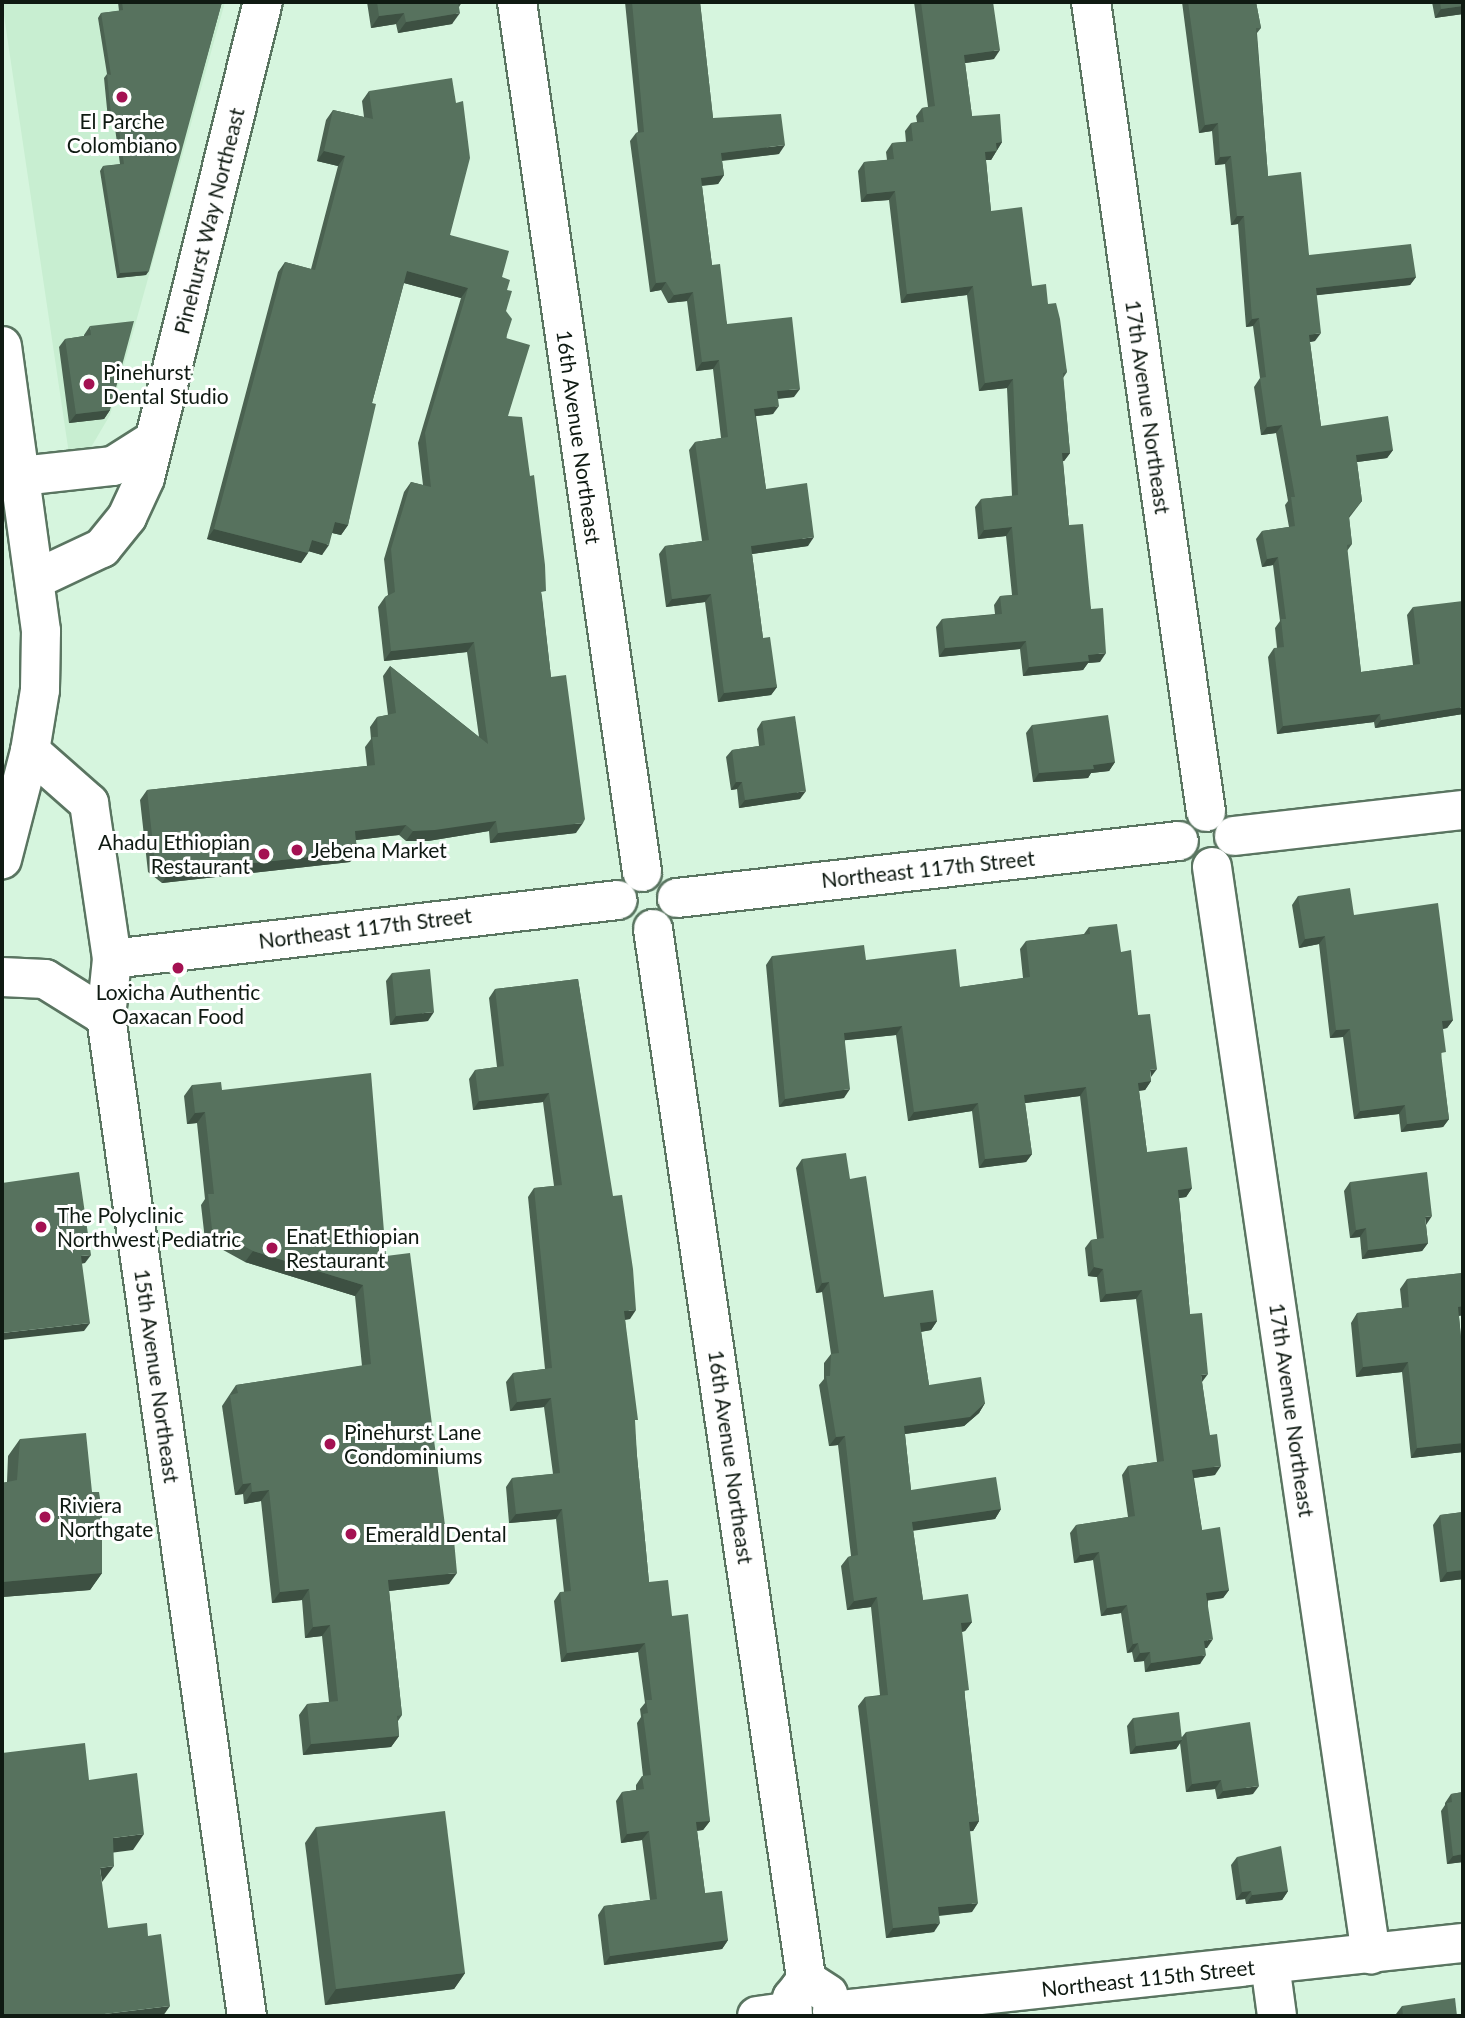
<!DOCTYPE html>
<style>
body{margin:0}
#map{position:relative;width:1465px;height:2018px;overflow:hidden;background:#d6f5de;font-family:Lato,sans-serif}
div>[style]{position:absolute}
.built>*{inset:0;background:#c8eed1}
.roads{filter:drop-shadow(2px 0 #5a7561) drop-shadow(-2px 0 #5a7561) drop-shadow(0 2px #5a7561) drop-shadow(0 -2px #5a7561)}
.minor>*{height:38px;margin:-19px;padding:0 19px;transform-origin:19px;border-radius:19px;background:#fff}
.tertiary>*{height:38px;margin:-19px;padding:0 19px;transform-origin:19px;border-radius:19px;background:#fff}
.secondary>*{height:38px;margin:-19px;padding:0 19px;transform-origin:19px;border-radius:19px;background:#fff}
.wall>*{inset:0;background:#4b6251}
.shaded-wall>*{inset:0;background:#3d5042}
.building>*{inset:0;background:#57725e}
.dots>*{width:19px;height:19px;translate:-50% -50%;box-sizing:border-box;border:4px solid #fff;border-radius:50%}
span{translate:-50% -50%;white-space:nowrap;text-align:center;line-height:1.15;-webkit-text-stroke:6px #fff;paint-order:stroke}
.poi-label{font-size:21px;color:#0f1a12}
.left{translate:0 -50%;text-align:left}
.right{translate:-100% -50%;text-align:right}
.street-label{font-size:21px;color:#0f1a12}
.frame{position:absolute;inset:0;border:4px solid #0f1a12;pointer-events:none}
</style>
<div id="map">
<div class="built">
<div style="clip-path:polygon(2px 2px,225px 2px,110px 415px,90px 449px,69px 454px)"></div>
</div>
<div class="roads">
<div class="minor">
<div style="left:517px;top:2px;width:879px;rotate:81.82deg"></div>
<div style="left:1091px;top:2px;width:818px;rotate:81.92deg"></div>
<div style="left:21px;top:476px;width:93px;rotate:-6.2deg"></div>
<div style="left:113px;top:466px;width:49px;rotate:-32.4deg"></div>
<div style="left:36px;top:579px;width:73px;rotate:-25.2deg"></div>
<div style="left:102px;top:548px;width:40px;rotate:-51deg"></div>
<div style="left:127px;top:517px;width:43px;rotate:-65.2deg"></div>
<div style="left:145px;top:478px;width:490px;rotate:-76.1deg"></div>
<div style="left:1234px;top:836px;width:230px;rotate:-6.5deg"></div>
<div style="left:1212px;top:867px;width:1099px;rotate:81.68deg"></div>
<div style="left:677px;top:898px;width:505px;rotate:-6.48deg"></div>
<div style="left:653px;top:929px;width:1067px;rotate:81.7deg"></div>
<div style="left:112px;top:959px;width:509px;rotate:-6.65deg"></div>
<div style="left:2px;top:977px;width:43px;rotate:2.7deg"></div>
<div style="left:45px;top:979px;width:72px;rotate:31.9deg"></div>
<div style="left:1270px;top:1964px;width:52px;rotate:82.3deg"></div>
<div style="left:832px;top:2011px;width:635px;rotate:-6.15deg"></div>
<div style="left:757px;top:2016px;width:34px;rotate:-8deg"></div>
<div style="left:793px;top:2016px;width:18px;rotate:-93deg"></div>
<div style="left:792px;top:1998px;width:13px;rotate:-51deg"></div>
<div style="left:800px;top:1988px;width:14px;rotate:-12deg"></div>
<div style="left:814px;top:1985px;width:17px;rotate:33deg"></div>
</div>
<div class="tertiary">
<div style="left:30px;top:751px;width:79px;rotate:41.4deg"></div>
<div style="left:89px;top:803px;width:158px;rotate:81.6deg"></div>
<div style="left:112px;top:959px;width:58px;rotate:95.9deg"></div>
<div style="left:106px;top:1017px;width:1009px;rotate:81.97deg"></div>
</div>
<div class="secondary">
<div style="left:2px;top:346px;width:288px;rotate:82.2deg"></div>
<div style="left:41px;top:631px;width:59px;rotate:91deg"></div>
<div style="left:40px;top:690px;width:62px;rotate:99.3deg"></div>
<div style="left:30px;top:751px;width:112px;rotate:104.5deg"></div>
</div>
</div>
<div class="wall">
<div style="clip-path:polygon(118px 2px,222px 2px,146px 275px,117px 278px,100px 171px,103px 166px,120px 164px,114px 121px,108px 119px,104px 78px,107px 74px,98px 18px,101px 13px,119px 11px)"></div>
<div style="clip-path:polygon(367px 2px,462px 2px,459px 7px,452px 24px,398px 33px,396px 24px,371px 28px)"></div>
<div style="clip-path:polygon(625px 2px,700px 2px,713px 118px,779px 154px,722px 161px,724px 175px,718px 184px,702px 186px,712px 265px,727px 324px,794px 397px,778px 399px,773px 414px,756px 416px,766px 489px,808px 546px,752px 554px,763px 638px,777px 687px,771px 695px,718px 702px,705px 602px,666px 607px,659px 554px,665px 546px,702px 541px,689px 450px,695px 442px,721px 438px,713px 369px,696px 371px,687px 301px,668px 303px,661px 290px,650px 292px,630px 141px,636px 133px,638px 132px)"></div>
<div style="clip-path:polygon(914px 2px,993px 2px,994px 59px,965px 63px,972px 116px,1002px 142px,991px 160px,986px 160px,991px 211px,1032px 286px,1048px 304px,1067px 372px,1063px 378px,1070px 453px,1064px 461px,1063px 461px,1069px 525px,1091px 609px,1100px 662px,1088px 663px,1083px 670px,1023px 676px,1020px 649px,939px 657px,936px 627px,942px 619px,995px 614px,994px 605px,1000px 596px,1012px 595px,1006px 536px,978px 539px,975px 507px,981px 499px,1012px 496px,1007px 388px,979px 391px,967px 295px,901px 303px,889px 200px,861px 202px,858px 171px,864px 162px,887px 160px,886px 152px,892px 143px,906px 142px,905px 131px,911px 123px,917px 122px,916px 116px,922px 108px,928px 107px)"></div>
<div style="clip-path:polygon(1182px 2px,1256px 2px,1261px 28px,1257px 33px,1268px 176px,1309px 255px,1416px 277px,1410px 285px,1316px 295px,1315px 341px,1310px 342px,1321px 426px,1393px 450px,1387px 458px,1357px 462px,1362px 501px,1349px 518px,1352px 544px,1347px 551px,1361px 672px,1413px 665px,1407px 615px,1413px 607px,1463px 714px,1375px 728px,1374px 722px,1277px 734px,1268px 657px,1274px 648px,1277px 648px,1275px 628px,1280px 621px,1273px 565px,1262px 567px,1256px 539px,1262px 531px,1289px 527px,1285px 505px,1288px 501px,1276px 433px,1261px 435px,1254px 387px,1260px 378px,1253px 326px,1246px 327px,1238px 224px,1231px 225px,1225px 164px,1215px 165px,1212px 131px,1199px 133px)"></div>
<div style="clip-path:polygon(1432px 2px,1463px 2px,1463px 14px,1435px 18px)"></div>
<div style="clip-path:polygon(369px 91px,450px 235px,502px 277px,507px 290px,506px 311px,508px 416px,542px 597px,551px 677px,576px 833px,490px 843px,489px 831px,428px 841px,406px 841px,399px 835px,356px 840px,357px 852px,350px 862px,162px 883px,148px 872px,140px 800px,147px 790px,367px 766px,365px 747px,371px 739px,370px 727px,377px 717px,388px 715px,383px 676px,390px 666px,479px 737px,467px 652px,384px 661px,378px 607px,385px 597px,388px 595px,384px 559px,404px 492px,411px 482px,423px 485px,418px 443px,461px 298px,404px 283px,372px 403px,348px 525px,341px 535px,332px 533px,322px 555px,309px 551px,301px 563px,207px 539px,278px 272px,285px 262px,311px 269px,338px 166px,317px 161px,326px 120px,333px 110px,364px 117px,362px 101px)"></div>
<div style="clip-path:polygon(90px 326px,110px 410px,104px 419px,69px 423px,59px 347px,65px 339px,84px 336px,84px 335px)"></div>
<div style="clip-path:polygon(762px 721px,800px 799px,739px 808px,737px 789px,731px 790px,726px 757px,732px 750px,759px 746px,757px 729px)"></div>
<div style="clip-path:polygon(1032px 725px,1115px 762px,1109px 771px,1091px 773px,1088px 778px,1033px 782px,1026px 733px)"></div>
<div style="clip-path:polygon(1298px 896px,1354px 915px,1453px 1020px,1447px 1028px,1443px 1029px,1441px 1059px,1449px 1119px,1443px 1127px,1401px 1132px,1399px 1114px,1354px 1119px,1343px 1037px,1330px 1038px,1319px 944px,1299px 948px,1292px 905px)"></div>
<div style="clip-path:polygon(1089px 927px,1121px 952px,1138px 1015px,1151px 1081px,1145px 1090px,1139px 1091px,1147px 1152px,1192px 1188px,1186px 1197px,1179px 1198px,1190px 1314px,1202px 1382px,1215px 1475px,1194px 1478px,1202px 1530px,1229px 1590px,1223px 1598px,1208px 1600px,1207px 1648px,1205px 1648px,1200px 1664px,1145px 1672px,1144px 1661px,1134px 1662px,1132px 1652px,1127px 1653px,1121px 1613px,1101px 1616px,1093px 1560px,1074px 1563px,1070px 1533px,1076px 1525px,1128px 1517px,1122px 1475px,1128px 1466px,1157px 1462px,1136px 1299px,1100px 1302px,1097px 1277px,1088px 1276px,1085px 1248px,1091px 1240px,1097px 1239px,1080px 1096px,1025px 1103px,1032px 1154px,1026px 1162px,979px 1168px,972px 1111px,908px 1121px,896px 1035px,845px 1040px,844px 1098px,779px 1107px,766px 965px,772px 956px,866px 960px,960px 987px,1023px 978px,1020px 949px,1026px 941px,1084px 934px)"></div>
<div style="clip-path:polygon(392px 973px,428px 1021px,390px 1025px,386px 981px)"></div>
<div style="clip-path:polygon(578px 979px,630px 1319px,625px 1320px,637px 1456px,649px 1582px,672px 1616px,710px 1821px,703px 1830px,697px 1831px,705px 1893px,728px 1940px,722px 1949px,604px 1965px,598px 1915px,604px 1906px,650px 1900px,642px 1840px,621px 1843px,616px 1801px,622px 1792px,636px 1790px,636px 1785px,642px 1776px,643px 1776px,637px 1723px,641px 1717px,640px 1709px,645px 1703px,638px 1652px,561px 1662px,554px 1601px,560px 1592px,564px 1592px,556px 1519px,509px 1523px,506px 1487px,512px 1478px,553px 1474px,544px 1407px,510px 1411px,506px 1382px,513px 1373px,545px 1369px,528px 1197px,534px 1188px,554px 1186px,543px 1102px,473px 1110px,469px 1079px,475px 1070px,497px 1067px,489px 998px,495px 989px)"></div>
<div style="clip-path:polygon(192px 1085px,222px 1090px,386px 1256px,449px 1584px,389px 1591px,402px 1715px,398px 1721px,399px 1736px,391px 1747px,303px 1755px,299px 1715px,307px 1704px,329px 1702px,322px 1636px,305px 1638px,302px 1600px,272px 1603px,261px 1501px,244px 1504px,243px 1494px,235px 1495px,222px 1406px,236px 1385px,362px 1366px,355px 1296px,245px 1262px,205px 1240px,201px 1205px,205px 1199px,197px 1123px,187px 1124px,184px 1096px)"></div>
<div style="clip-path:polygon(802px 1159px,850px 1179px,884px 1297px,937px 1321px,931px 1330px,921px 1332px,929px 1385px,985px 1403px,979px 1413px,964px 1426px,905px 1434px,911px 1490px,1001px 1509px,995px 1519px,913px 1530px,923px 1600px,972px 1622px,965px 1631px,962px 1632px,965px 1697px,979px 1821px,973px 1831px,970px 1831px,972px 1912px,939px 1916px,934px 1932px,886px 1938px,858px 1706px,865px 1697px,880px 1695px,871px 1607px,847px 1610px,841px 1566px,848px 1557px,851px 1556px,838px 1445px,829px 1446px,819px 1385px,824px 1379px,824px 1363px,831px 1354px,822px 1292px,816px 1293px,796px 1168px)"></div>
<div style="clip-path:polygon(1350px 1182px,1426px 1225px,1428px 1243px,1422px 1251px,1362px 1259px,1360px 1237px,1350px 1238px,1344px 1191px)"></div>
<div style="clip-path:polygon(1463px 1273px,1463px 1315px,1459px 1316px,1463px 1359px,1463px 1452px,1411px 1458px,1402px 1372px,1356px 1377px,1351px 1323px,1357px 1313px,1402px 1308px,1400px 1289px,1407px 1279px)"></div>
<div style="clip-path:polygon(20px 1439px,92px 1492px,102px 1573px,90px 1590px,2px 1597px,2px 1483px,7px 1482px,8px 1456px)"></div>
<div style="clip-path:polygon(1463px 1512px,1463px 1579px,1440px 1582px,1433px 1525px,1440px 1515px)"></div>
<div style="clip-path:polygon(1463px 1699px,1463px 1750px,1461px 1703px)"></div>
<div style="clip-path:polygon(1133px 1718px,1182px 1737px,1186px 1732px,1253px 1794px,1217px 1799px,1215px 1789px,1186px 1792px,1180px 1743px,1176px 1749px,1130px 1754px,1127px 1726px)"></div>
<div style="clip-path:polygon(1463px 1792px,1463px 1862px,1447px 1864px,1441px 1811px,1445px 1805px,1445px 1803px,1451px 1794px)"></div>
<div style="clip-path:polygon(316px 1827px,465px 1973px,454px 1989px,325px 2005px,305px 1843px)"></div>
<div style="clip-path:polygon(1237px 1857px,1288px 1891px,1282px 1900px,1246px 1904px,1245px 1899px,1236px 1900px,1231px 1865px)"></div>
<div style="clip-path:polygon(1402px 2006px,1457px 2016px,1396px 2016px,1396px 2014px)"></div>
</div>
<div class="shaded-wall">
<div style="clip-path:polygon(1463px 6px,1463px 14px,1435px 18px,1441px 9px)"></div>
<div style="clip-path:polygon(404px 13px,396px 24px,371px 28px,379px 16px)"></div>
<div style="clip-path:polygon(460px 13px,452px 24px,398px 33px,406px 22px)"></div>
<div style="clip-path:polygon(1000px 50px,994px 59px,958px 64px,964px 55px)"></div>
<div style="clip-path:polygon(111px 115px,117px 116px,114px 121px,108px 119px)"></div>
<div style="clip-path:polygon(1218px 123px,1212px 131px,1199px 133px,1205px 125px)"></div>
<div style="clip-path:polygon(1002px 142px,991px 160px,979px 160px,985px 152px,996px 143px)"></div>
<div style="clip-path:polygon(785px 145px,779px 154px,716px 161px,721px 153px)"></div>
<div style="clip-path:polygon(324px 151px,345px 156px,338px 166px,317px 161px)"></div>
<div style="clip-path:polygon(1231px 156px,1225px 164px,1215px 165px,1220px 157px)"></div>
<div style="clip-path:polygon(724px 175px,718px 184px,695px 186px,701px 178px)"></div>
<div style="clip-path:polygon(895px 191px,889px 200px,861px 202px,867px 194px)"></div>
<div style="clip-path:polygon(1237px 216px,1244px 216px,1238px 224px,1231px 225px)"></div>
<div style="clip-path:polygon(149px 271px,146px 275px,117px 278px,120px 273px)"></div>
<div style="clip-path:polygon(407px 271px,468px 288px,461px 298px,400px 282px)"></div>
<div style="clip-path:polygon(1416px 277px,1410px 285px,1310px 296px,1316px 288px)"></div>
<div style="clip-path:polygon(666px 282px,661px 290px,650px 292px,656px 283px)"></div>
<div style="clip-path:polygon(973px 286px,967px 295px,901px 303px,907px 294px)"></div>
<div style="clip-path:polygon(693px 292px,687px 301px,668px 303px,674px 295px)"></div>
<div style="clip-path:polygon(1259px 318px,1253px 326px,1246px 327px,1252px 319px)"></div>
<div style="clip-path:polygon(1321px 333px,1315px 341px,1303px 343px,1309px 335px)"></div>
<div style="clip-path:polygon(719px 360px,713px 369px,696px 371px,702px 362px)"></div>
<div style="clip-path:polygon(1013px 379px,1007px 388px,979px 391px,985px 383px)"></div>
<div style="clip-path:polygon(800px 389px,794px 397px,771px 399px,777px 391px)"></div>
<div style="clip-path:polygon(779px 406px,773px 414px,749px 417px,754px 409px)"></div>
<div style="clip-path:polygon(110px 410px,104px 419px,69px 423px,76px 414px)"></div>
<div style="clip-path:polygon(1282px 425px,1276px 433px,1261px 435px,1267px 427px)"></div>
<div style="clip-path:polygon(1393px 450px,1387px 458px,1350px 463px,1356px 455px)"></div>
<div style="clip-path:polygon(1062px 453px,1070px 453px,1064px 461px,1056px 462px)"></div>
<div style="clip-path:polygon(335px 522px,348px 525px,341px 535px,328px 532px)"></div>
<div style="clip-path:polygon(1012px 527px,1006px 536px,978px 539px,984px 530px)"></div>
<div style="clip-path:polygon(214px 529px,308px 553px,301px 563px,207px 539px)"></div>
<div style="clip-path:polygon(814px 537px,808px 546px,745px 555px,751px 546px)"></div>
<div style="clip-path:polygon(312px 540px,329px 545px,322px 555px,304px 550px)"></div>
<div style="clip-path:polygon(1278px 557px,1273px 565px,1262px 567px,1267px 559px)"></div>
<div style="clip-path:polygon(711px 594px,705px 602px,666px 607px,672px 599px)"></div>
<div style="clip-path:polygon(1026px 641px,1020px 649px,939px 657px,945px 648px)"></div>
<div style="clip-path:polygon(474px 642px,467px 652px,384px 661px,391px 651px)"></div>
<div style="clip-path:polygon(1106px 653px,1100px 662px,1088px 663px,1083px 670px,1023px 676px,1029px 667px,1088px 655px)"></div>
<div style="clip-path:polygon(777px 687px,771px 695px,718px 702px,724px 693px)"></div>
<div style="clip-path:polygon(1463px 707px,1463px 714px,1375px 728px,1381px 720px)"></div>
<div style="clip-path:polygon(1380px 714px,1374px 722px,1277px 734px,1283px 726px)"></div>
<div style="clip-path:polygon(1115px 762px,1109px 771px,1091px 773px,1088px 778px,1033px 782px,1039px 773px)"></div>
<div style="clip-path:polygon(736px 782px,742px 782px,737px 789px,731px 790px)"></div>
<div style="clip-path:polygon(806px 791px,800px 799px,739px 808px,745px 800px)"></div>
<div style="clip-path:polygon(496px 821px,489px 831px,428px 841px,406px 841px,413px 831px)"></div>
<div style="clip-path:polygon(583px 823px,576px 833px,490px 843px,498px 833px)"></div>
<div style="clip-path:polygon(406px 825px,399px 835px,348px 841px,355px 831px)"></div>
<div style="clip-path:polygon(357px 852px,350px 862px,162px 883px,169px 872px)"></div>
<div style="clip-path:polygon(1325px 936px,1319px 944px,1299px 948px,1305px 939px)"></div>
<div style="clip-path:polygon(434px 1012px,428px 1021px,390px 1025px,396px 1016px)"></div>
<div style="clip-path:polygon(1453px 1020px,1447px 1028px,1436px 1030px,1442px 1021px)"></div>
<div style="clip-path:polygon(902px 1026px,896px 1035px,838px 1041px,844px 1033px)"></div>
<div style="clip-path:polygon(1350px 1029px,1343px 1037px,1330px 1038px,1336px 1030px)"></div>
<div style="clip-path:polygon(1157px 1069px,1151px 1077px,1150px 1070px)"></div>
<div style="clip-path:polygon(1151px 1081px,1145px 1090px,1132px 1091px,1138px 1083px)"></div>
<div style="clip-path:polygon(1086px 1087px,1080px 1096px,1018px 1104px,1024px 1095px)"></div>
<div style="clip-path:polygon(850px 1089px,844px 1098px,779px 1107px,785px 1099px)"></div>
<div style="clip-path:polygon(549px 1093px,543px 1102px,473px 1110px,479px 1101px)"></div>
<div style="clip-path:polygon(978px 1103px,972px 1111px,908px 1121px,914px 1112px)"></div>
<div style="clip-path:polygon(1405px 1105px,1399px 1114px,1354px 1119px,1360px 1111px)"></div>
<div style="clip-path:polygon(205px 1112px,197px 1123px,187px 1124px,195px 1113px)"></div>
<div style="clip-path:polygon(1449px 1119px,1443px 1127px,1401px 1132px,1407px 1124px)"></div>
<div style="clip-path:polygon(1032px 1154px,1026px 1162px,979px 1168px,985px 1159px)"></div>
<div style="clip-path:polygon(1192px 1188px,1186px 1197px,1172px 1199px,1178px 1190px)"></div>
<div style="clip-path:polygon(1432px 1216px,1426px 1225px,1425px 1217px)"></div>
<div style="clip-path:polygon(1366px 1228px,1360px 1237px,1350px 1238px,1356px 1230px)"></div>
<div style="clip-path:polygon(1428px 1243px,1422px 1251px,1362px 1259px,1368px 1250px)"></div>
<div style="clip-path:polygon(253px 1251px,363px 1285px,355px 1296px,245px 1262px)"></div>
<div style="clip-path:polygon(91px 1255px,85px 1263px,76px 1265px,81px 1256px)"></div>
<div style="clip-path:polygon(1094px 1267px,1103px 1269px,1097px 1277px,1088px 1276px)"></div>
<div style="clip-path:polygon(829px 1282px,822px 1292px,816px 1293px,822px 1283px)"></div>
<div style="clip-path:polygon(1142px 1290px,1136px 1299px,1100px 1302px,1106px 1294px)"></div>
<div style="clip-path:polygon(1463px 1306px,1463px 1315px,1451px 1317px,1458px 1307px)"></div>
<div style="clip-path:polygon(636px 1310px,630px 1319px,618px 1320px,624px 1311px)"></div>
<div style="clip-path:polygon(937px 1321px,931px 1330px,913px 1333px,920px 1323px)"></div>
<div style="clip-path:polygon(90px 1323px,84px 1331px,2px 1340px,2px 1333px)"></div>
<div style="clip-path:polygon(1408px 1362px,1402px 1372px,1356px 1377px,1363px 1367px)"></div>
<div style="clip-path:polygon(1208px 1374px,1202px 1382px,1201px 1375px)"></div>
<div style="clip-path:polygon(551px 1398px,544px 1407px,510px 1411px,517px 1402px)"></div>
<div style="clip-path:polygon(985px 1403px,979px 1413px,964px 1426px,897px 1435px,904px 1426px)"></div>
<div style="clip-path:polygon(845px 1436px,838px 1445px,829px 1446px,836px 1437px)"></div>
<div style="clip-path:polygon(1463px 1443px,1463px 1452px,1411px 1458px,1417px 1448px)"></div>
<div style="clip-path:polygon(1221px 1466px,1215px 1475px,1186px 1479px,1192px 1470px)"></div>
<div style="clip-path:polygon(251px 1483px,243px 1494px,235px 1495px,243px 1484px)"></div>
<div style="clip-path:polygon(269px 1490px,261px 1501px,244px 1504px,252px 1492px)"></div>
<div style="clip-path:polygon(562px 1509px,556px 1519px,509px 1523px,516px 1514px)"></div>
<div style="clip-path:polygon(1001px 1509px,995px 1519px,905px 1532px,912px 1522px)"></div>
<div style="clip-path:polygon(1099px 1552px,1093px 1560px,1074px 1563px,1080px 1555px)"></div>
<div style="clip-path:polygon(1463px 1570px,1463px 1579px,1440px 1582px,1447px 1572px)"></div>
<div style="clip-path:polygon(102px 1573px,90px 1590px,2px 1597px,2px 1582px)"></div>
<div style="clip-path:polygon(457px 1573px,449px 1584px,380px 1592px,388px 1580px)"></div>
<div style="clip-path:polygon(309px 1589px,302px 1600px,272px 1603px,280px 1592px)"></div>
<div style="clip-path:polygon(1229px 1590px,1223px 1598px,1200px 1602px,1206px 1593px)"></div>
<div style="clip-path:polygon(877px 1597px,871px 1607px,847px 1610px,854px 1601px)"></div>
<div style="clip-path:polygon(1127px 1605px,1121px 1613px,1101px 1616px,1107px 1608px)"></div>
<div style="clip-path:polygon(972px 1622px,965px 1631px,955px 1633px,961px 1623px)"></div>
<div style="clip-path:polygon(330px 1625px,322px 1636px,305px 1638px,313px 1627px)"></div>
<div style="clip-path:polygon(1213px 1639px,1207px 1648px,1198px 1649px,1204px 1641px)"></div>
<div style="clip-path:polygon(645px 1643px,638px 1652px,561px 1662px,567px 1653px)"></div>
<div style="clip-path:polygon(1138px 1643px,1132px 1652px,1127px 1653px,1133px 1644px)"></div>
<div style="clip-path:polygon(1150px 1652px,1144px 1661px,1134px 1662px,1140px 1653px)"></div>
<div style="clip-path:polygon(1206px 1655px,1200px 1664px,1145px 1672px,1151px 1663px)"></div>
<div style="clip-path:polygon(399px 1736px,391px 1747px,303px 1755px,311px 1744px)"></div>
<div style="clip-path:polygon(1182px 1740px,1176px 1749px,1130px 1754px,1136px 1746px)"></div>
<div style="clip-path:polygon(1221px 1780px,1215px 1789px,1186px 1792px,1192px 1784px)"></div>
<div style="clip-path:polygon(1259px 1786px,1253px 1794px,1217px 1799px,1223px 1791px)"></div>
<div style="clip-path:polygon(710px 1821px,703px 1830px,690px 1831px,696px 1822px)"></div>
<div style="clip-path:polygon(979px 1821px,973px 1831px,962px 1832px,969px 1822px)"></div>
<div style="clip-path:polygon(649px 1831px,642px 1840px,621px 1843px,627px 1834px)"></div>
<div style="clip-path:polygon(144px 1834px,133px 1850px,102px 1854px,113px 1838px)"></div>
<div style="clip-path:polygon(1463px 1854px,1463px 1862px,1447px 1864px,1453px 1856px)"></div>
<div style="clip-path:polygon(114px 1866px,102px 1882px,100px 1868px)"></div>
<div style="clip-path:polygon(1251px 1891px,1245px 1899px,1236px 1900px,1242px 1892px)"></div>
<div style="clip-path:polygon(1288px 1891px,1282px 1900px,1246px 1904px,1252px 1895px)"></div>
<div style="clip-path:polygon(978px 1903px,972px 1912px,932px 1916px,938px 1907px)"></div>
<div style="clip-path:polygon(940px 1923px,934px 1932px,886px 1938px,893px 1928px)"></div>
<div style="clip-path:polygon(728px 1940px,722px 1949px,604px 1965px,610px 1956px)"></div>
<div style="clip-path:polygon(465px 1973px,454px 1989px,325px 2005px,336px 1989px)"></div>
<div style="clip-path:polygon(170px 2006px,163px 2016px,88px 2016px)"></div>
</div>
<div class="building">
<div style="clip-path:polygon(122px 2px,222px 2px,149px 271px,120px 273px,103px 166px,124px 164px,117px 116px,111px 115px,107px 74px,111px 75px,101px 13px,123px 10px)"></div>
<div style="clip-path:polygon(377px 2px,458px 2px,460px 13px,406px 22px,404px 13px,379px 16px)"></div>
<div style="clip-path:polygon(632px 2px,700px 2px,713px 118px,781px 114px,785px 145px,721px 153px,724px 175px,701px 178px,712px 265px,720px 264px,727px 324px,792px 317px,800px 389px,777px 391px,779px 406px,754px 409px,766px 489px,807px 483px,814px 537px,751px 546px,763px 638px,770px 637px,777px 687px,724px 693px,711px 594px,672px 599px,665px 546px,709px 540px,695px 442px,728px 437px,719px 360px,702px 362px,693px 292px,674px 295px,666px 282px,656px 283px,636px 133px,644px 132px)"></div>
<div style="clip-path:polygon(921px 2px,993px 2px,1000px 50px,964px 55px,972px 116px,1000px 114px,1002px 142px,996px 143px,997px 151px,985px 152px,991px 211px,1022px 207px,1032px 286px,1046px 284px,1048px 304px,1056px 303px,1060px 319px,1067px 372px,1063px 373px,1070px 453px,1062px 453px,1069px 525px,1083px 524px,1091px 609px,1103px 608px,1106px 653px,1088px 655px,1089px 661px,1029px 667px,1026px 641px,945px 648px,942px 619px,1002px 614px,1000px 596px,1018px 595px,1012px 527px,984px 530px,981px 499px,1018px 495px,1013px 379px,985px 383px,973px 286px,907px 294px,895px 191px,867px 194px,864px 162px,894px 159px,892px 143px,913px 141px,911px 123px,924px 122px,922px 108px,935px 106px)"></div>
<div style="clip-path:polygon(1188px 2px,1256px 2px,1261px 28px,1256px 28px,1268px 176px,1301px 172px,1309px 255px,1411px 244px,1416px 277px,1316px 288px,1321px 333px,1309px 335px,1321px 426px,1388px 416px,1393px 450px,1356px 455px,1362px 501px,1349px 516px,1352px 544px,1347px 545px,1361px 672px,1420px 664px,1413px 607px,1463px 601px,1463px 707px,1381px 720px,1380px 714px,1283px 726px,1274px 648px,1284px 647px,1281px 619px,1286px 619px,1278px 557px,1267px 559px,1262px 531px,1295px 526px,1291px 497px,1295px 497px,1282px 425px,1267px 427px,1260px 378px,1266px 377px,1259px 318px,1252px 319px,1244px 216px,1237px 216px,1231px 156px,1220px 157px,1218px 123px,1205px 125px)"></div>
<div style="clip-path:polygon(1440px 2px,1463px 2px,1463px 6px,1441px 9px)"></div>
<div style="clip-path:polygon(452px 78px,456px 103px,463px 101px,470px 158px,450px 235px,509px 251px,502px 277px,510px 280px,507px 290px,512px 291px,506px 311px,512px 319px,506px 338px,530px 345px,508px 416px,522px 417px,530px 476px,534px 475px,545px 565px,546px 591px,541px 592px,551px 677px,566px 675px,585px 819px,583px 823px,498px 833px,496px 821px,435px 830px,413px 831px,406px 825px,355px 831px,357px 852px,169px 872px,155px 862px,147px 790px,375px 765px,372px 737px,378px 737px,377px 717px,396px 713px,390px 666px,488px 744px,474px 642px,391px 651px,385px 597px,395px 592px,391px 549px,411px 482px,431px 487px,425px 433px,468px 288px,407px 271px,372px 403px,376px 404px,348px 525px,335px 522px,329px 545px,312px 540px,308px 553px,214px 529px,285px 262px,315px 270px,345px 156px,324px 151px,333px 110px,373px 119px,369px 91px)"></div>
<div style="clip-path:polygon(134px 321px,110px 410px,76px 414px,65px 339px,91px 335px,90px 326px)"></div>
<div style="clip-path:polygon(1108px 715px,1115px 762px,1093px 765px,1094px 769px,1039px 773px,1032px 725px)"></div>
<div style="clip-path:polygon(795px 716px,806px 791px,745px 800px,742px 782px,736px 782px,732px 750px,765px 745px,762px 721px)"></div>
<div style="clip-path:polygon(1350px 888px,1354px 915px,1438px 903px,1453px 1020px,1442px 1021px,1446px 1052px,1441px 1053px,1449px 1119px,1407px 1124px,1405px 1105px,1360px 1111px,1350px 1029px,1336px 1030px,1325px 936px,1305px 939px,1298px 896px)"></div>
<div style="clip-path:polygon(1117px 924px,1121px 952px,1131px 950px,1138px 1015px,1150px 1014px,1157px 1069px,1150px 1070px,1151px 1081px,1138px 1083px,1147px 1152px,1187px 1147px,1192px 1188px,1178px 1190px,1190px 1314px,1202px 1313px,1208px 1374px,1201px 1375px,1210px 1435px,1217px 1434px,1221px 1466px,1192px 1470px,1202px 1530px,1220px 1527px,1229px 1590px,1206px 1593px,1213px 1639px,1204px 1641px,1206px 1655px,1151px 1663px,1150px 1652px,1140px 1653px,1138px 1643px,1133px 1644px,1127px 1605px,1107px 1608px,1099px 1552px,1080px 1555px,1076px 1525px,1135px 1516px,1128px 1466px,1164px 1461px,1142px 1290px,1106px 1294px,1103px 1269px,1094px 1267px,1091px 1240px,1104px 1238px,1086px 1087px,1024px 1095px,1032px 1154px,985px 1159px,978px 1103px,914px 1112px,902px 1026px,844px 1033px,850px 1089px,785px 1099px,772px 956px,864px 945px,866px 960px,956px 949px,960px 987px,1030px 977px,1026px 941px,1090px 934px,1089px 927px)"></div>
<div style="clip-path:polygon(430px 969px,434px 1012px,396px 1016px,392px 973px)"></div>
<div style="clip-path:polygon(578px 979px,613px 1196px,622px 1195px,633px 1269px,636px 1310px,624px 1311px,638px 1420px,635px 1420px,637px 1456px,649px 1582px,668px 1580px,672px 1616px,688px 1614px,710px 1821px,696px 1822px,705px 1893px,722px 1891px,728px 1940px,610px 1956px,604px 1906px,657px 1899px,649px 1831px,627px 1834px,622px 1792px,644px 1789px,642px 1776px,651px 1775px,643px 1714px,648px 1713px,646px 1700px,652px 1700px,645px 1643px,567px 1653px,560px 1592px,571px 1591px,562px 1509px,516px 1514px,512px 1478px,560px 1473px,551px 1398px,517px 1402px,513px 1373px,552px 1368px,534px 1188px,562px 1185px,549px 1093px,479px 1101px,475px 1070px,504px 1066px,495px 989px)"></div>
<div style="clip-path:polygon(371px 1073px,386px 1256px,410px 1253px,447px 1541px,454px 1540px,457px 1573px,388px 1580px,402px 1715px,397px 1716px,399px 1736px,311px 1744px,307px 1704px,338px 1701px,330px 1625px,313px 1627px,309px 1589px,280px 1592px,269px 1490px,252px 1492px,251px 1483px,243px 1484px,230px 1395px,238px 1393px,236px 1385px,371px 1364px,363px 1285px,253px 1251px,212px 1229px,208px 1194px,214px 1194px,205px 1112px,195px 1113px,192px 1085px,221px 1082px,222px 1090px)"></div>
<div style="clip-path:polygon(846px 1153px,850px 1179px,866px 1176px,884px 1297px,933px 1290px,937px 1321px,920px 1323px,929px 1385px,981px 1377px,985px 1403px,970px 1417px,904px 1426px,911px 1490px,996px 1477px,1001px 1509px,912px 1522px,923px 1600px,968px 1594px,972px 1622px,961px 1623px,969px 1690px,964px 1691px,979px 1821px,969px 1822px,978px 1903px,938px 1907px,940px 1923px,893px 1928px,865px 1697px,888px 1695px,877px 1597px,854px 1601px,848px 1557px,858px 1555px,845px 1436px,836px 1437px,826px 1376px,830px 1376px,831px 1354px,839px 1353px,829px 1282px,822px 1283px,802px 1159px)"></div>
<div style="clip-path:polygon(79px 1172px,91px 1255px,81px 1256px,90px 1323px,2px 1333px,2px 1183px)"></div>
<div style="clip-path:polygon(1427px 1172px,1432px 1216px,1425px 1217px,1428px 1243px,1368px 1250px,1366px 1228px,1356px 1230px,1350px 1182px)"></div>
<div style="clip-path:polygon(1463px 1273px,1463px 1306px,1458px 1307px,1463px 1359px,1463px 1443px,1417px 1448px,1408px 1362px,1363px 1367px,1357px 1313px,1409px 1307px,1407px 1279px)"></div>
<div style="clip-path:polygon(86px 1433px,92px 1492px,99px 1492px,102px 1511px,102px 1573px,2px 1582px,2px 1483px,17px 1480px,20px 1439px)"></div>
<div style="clip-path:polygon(1463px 1512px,1463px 1570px,1447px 1572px,1440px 1515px)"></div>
<div style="clip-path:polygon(1179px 1712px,1182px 1740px,1136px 1746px,1133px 1718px)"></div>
<div style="clip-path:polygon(1250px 1722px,1259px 1786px,1223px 1791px,1221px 1780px,1192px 1784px,1186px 1732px)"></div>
<div style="clip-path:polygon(85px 1743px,89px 1780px,137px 1773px,144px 1834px,113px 1838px,114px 1866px,100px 1868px,108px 1928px,147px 1923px,148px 1936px,161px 1934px,170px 2006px,88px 2016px,2px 2016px,2px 1753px)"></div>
<div style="clip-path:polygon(1463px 1792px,1463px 1854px,1453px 1856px,1447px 1803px,1452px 1802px,1451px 1794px)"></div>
<div style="clip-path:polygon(445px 1811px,465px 1973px,336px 1989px,316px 1827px)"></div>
<div style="clip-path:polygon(1281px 1846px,1288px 1891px,1252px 1895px,1251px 1891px,1242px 1892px,1237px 1857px)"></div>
<div style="clip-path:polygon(1455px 1998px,1457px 2016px,1403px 2016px,1402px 2006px)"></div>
</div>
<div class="dots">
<div style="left:122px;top:97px;background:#a41152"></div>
<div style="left:89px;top:384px;background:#a41152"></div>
<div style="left:297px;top:850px;background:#a41152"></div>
<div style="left:264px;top:854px;background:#a41152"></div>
<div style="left:178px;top:968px;background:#a41152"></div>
<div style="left:41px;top:1227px;background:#a41152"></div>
<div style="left:272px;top:1248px;background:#a41152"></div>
<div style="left:330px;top:1444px;background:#a41152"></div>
<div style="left:45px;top:1517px;background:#a41152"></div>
<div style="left:351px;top:1534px;background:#a41152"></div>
</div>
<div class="poi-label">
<span style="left:122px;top:133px">El Parche<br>Colombiano</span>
<span class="left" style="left:103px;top:384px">Pinehurst<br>Dental Studio</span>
<span class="right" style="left:250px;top:854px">Ahadu Ethiopian<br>Restaurant</span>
<span class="left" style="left:311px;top:850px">Jebena Market</span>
<span style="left:178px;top:1004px">Loxicha Authentic<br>Oaxacan Food</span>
<span class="left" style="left:57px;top:1227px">The Polyclinic<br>Northwest Pediatric</span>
<span class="left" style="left:286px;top:1248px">Enat Ethiopian<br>Restaurant</span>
<span class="left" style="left:344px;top:1444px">Pinehurst Lane<br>Condominiums</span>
<span class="left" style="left:59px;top:1517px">Riviera<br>Northgate</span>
<span class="left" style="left:365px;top:1534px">Emerald Dental</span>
</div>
<div class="street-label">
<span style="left:209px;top:221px;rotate:-76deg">Pinehurst Way Northeast</span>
<span style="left:1148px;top:407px;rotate:82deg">17th Avenue Northeast</span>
<span style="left:579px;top:437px;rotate:82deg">16th Avenue Northeast</span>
<span style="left:928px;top:869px;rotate:-6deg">Northeast 117th Street</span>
<span style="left:365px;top:928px;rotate:-7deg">Northeast 117th Street</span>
<span style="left:157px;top:1376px;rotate:82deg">15th Avenue Northeast</span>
<span style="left:1292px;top:1410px;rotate:82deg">17th Avenue Northeast</span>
<span style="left:731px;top:1457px;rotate:82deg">16th Avenue Northeast</span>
<span style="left:1148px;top:1978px;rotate:-6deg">Northeast 115th Street</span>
</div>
<div class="frame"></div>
</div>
